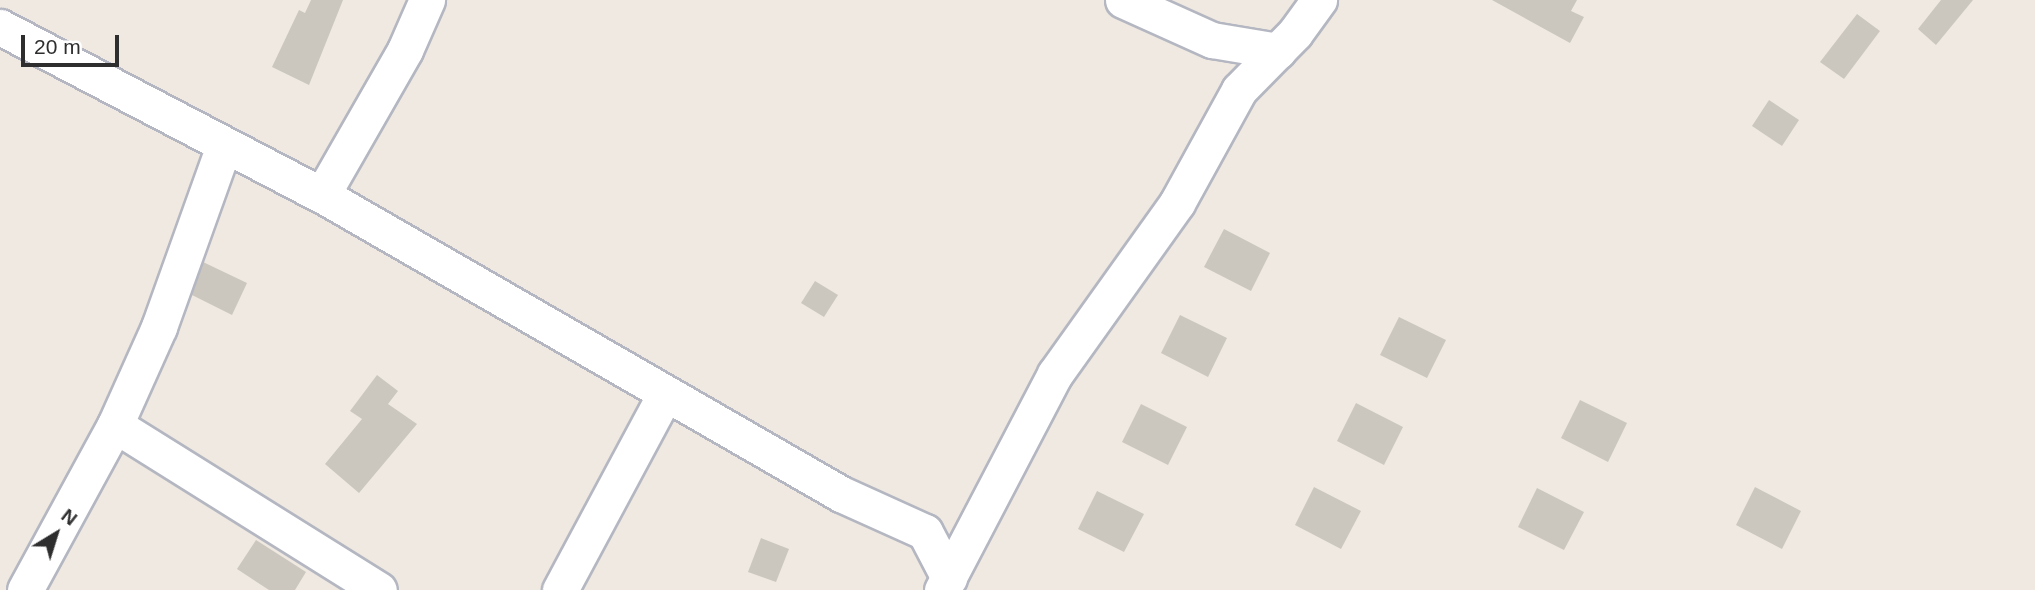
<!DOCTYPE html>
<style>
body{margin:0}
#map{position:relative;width:2035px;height:590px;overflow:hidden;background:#efe9e1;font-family:Arial,sans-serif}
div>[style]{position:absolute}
.building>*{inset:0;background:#cbc7bf}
.roads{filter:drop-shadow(2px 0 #b4b7c1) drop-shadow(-2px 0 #b4b7c1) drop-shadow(0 2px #b4b7c1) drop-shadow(0 -2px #b4b7c1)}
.minor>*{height:35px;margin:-17.5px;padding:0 17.5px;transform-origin:17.5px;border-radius:17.5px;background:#fff}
span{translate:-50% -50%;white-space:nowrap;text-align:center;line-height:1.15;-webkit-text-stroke:7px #fff;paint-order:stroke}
.north{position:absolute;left:21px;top:499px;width:70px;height:70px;-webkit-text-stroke:5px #fff;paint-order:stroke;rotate:38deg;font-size:19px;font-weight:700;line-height:28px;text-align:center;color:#2e2e2e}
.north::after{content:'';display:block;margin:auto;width:24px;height:32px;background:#2e2e2e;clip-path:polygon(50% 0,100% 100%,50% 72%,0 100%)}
.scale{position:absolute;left:21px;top:35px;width:98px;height:32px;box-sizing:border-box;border:4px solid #2e2e2e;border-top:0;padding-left:9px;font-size:21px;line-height:24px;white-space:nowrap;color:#2e2e2e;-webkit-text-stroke:5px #fff;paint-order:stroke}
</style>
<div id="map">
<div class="building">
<div style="clip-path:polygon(311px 0,343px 0,309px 85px,272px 67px,299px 10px,305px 13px)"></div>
<div style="clip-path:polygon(1492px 0,1577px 0,1571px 11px,1584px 17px,1570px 43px)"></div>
<div style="clip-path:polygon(1941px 0,1973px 0,1936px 45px,1918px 29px)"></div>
<div style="clip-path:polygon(1857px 14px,1880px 31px,1844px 79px,1820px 62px)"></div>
<div style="clip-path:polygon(1769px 100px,1799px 120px,1782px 146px,1752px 126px)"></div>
<div style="clip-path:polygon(1224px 229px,1270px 253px,1251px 291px,1204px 267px)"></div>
<div style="clip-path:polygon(203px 262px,247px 283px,232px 315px,192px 295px)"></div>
<div style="clip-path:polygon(815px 281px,838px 295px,824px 317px,801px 303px)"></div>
<div style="clip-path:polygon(1180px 315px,1227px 338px,1208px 377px,1161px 353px)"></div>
<div style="clip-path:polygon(1399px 317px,1446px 340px,1427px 378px,1380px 355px)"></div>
<div style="clip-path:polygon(377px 375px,398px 391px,388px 404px,417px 424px,359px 493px,325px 464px,362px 419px,350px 411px)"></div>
<div style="clip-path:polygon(1580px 400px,1627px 423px,1608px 462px,1561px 438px)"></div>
<div style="clip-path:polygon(1356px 403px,1403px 427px,1384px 465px,1337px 441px)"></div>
<div style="clip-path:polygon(1141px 404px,1187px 427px,1168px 465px,1122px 442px)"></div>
<div style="clip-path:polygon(1314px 487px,1361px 511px,1341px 549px,1295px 525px)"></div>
<div style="clip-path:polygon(1755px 487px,1801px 511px,1782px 549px,1736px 525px)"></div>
<div style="clip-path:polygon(1537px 488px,1584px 512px,1564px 550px,1518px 527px)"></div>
<div style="clip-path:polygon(1097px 491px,1144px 514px,1124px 552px,1078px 529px)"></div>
<div style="clip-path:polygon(761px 538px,789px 549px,776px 582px,748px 572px)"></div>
<div style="clip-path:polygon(256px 540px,306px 572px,295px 590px,269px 590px,237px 569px)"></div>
</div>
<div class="roads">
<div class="minor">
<div style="left:1123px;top:0;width:98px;rotate:24.2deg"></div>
<div style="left:1212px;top:40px;width:67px;rotate:9.5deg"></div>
<div style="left:0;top:27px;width:363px;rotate:27.6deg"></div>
<div style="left:322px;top:195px;width:599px;rotate:29.95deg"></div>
<div style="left:841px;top:494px;width:92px;rotate:24.3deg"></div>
<div style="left:925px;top:532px;width:52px;rotate:62.4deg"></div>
<div style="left:322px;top:195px;width:167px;rotate:-60.2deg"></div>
<div style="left:405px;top:50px;width:55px;rotate:-66.3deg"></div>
<div style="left:115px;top:425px;width:311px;rotate:32deg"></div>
<div style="left:25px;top:590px;width:188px;rotate:-61.4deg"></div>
<div style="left:115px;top:425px;width:107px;rotate:-65.8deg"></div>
<div style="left:159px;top:327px;width:193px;rotate:-70.3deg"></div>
<div style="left:560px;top:590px;width:222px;rotate:-61.8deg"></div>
<div style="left:942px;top:590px;width:244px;rotate:-62.4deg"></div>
<div style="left:1055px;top:374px;width:210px;rotate:-54.5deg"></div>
<div style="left:1177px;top:203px;width:129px;rotate:-61.2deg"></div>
<div style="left:1239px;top:90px;width:80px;rotate:-45.5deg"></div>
<div style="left:1295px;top:33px;width:41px;rotate:-54deg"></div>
</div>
</div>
<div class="north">N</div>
<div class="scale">20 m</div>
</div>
